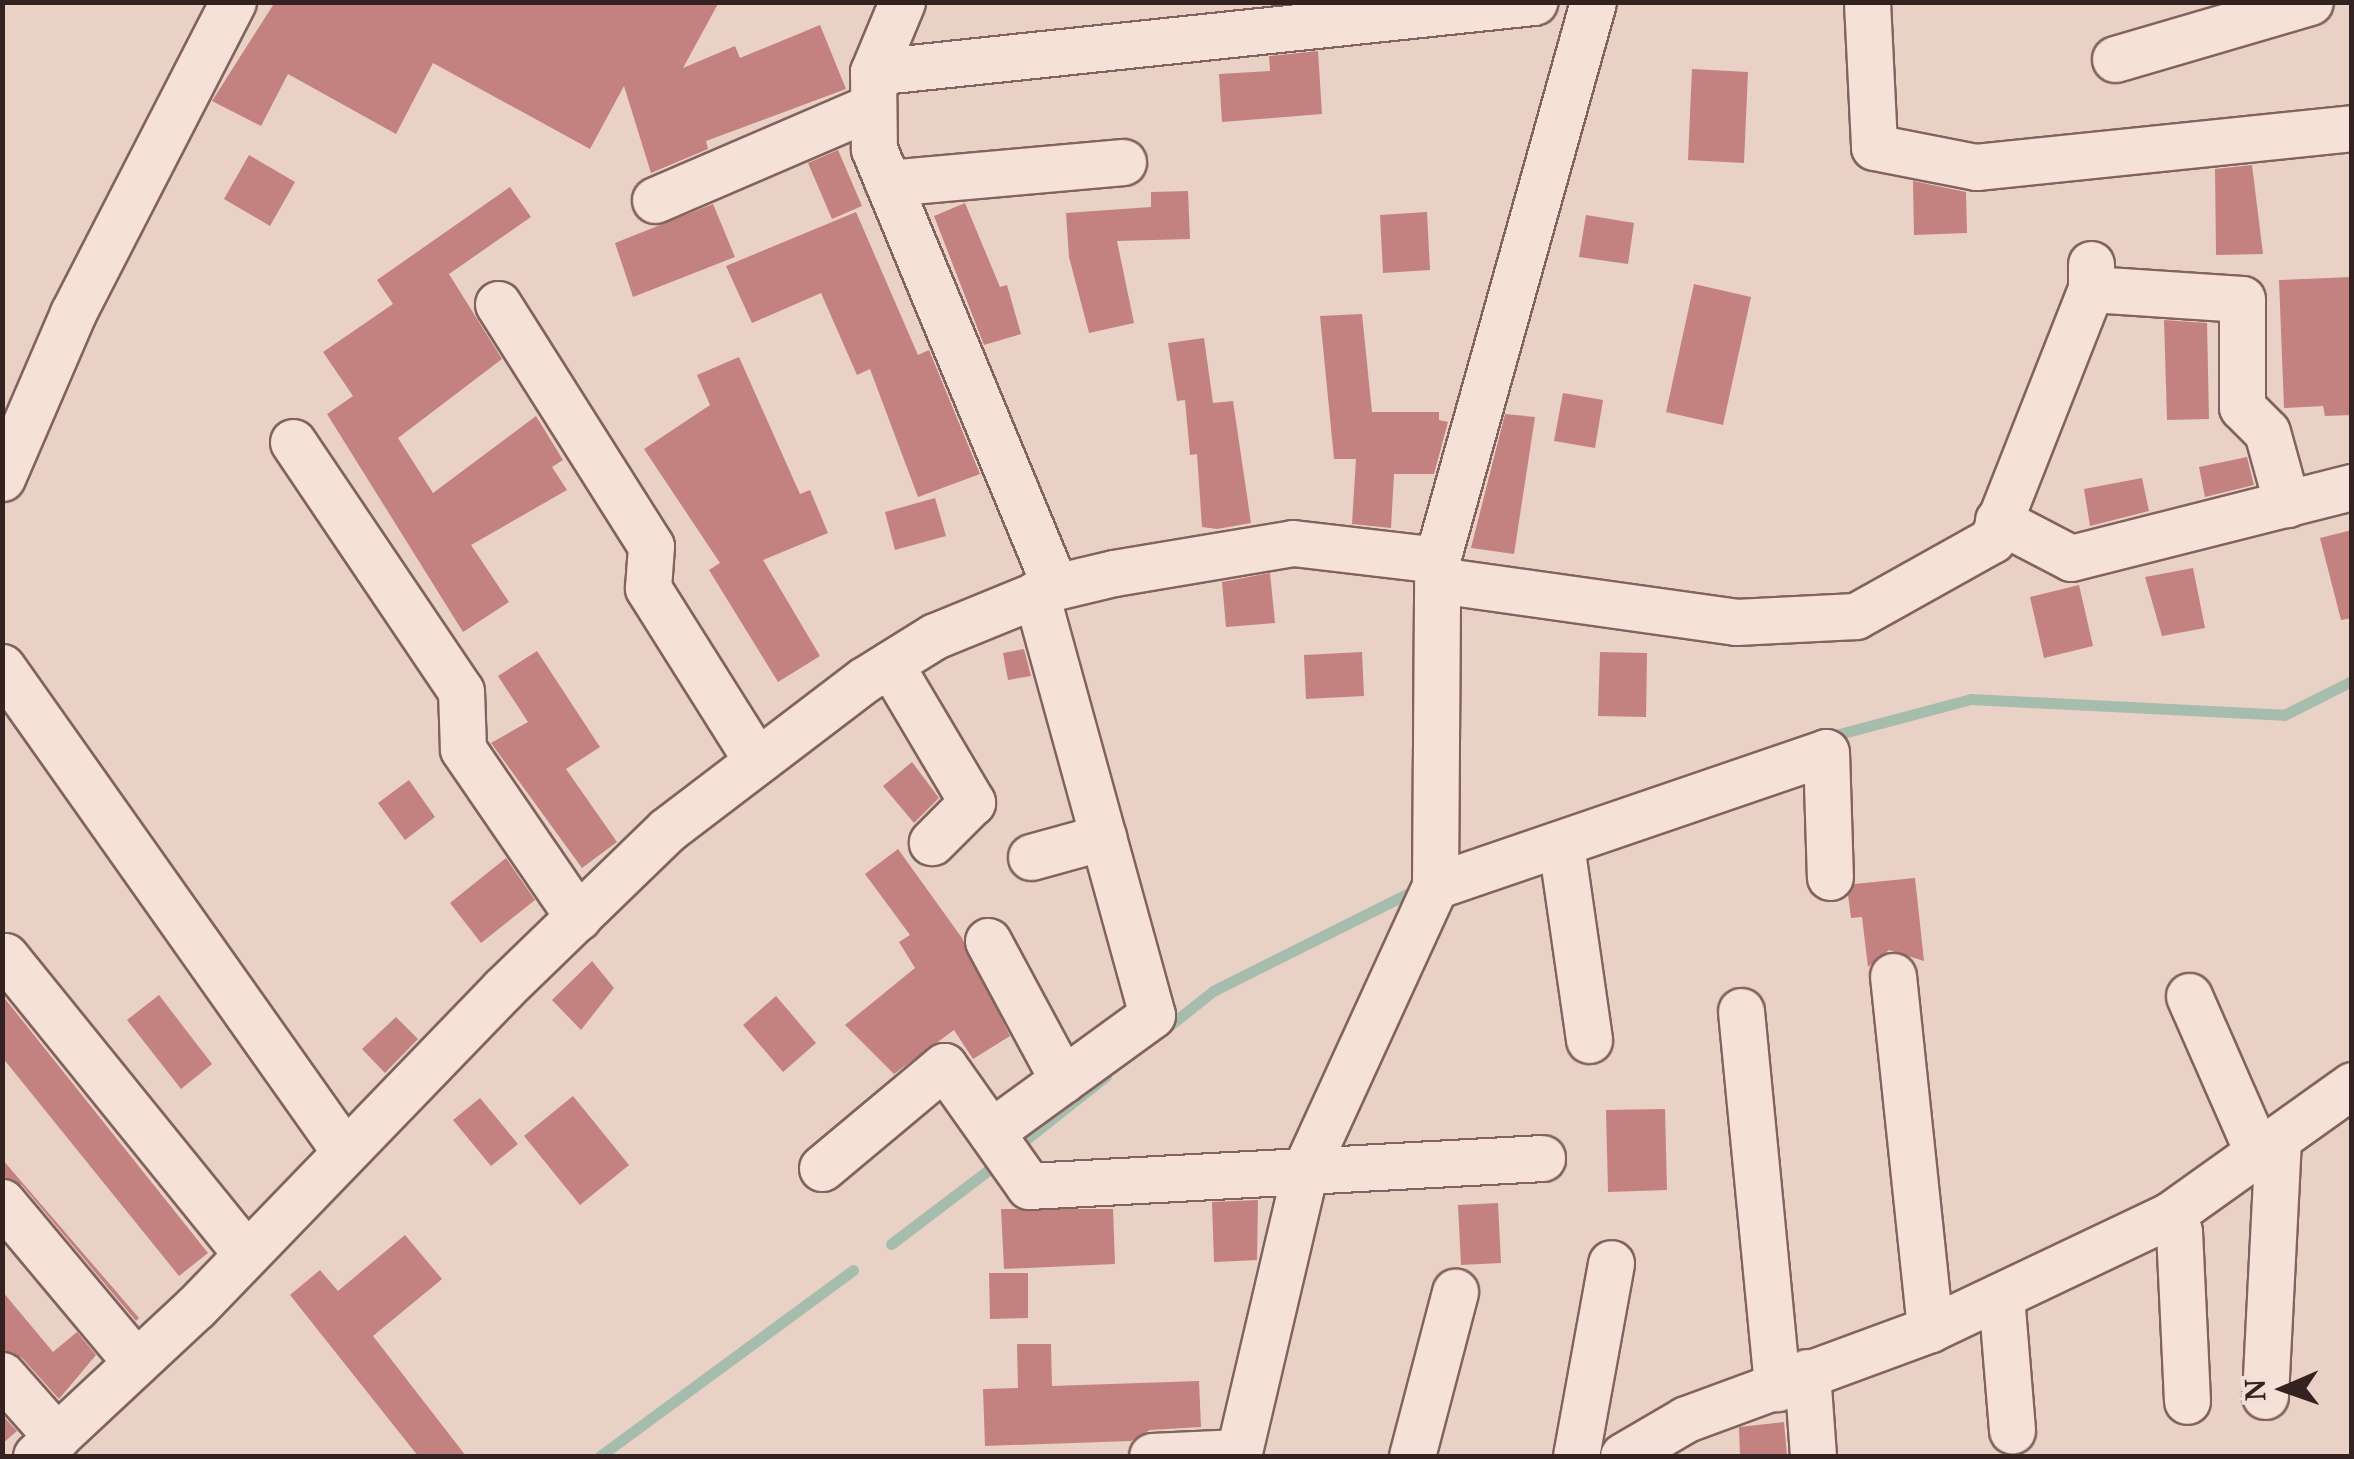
<!DOCTYPE html>
<style>
body{margin:0}
#map{position:relative;width:2354px;height:1459px;overflow:hidden;background:#e9d1c5;font-family:"Noto Serif",serif}
div>[style]{position:absolute}
.stream>*{height:11px;margin:-5.5px;padding:0 5.5px;transform-origin:5.5px;border-radius:5.5px;background:#a6bdae}
.building>*{inset:0;background:#c3827f}
.roads{filter:drop-shadow(2px 0 #82635d) drop-shadow(-2px 0 #82635d) drop-shadow(0 2px #82635d) drop-shadow(0 -2px #82635d)}
.minor>*{height:45px;margin:-22.5px;padding:0 22.5px;transform-origin:22.5px;border-radius:22.5px;background:#f5e1d7}
span{translate:-50% -50%;white-space:nowrap;text-align:center;line-height:1.15;-webkit-text-stroke:8px #f1ded4;paint-order:stroke}
.frame{position:absolute;inset:0;border:5px solid #33221f;pointer-events:none}
.north{position:absolute;left:2234px;top:1339px;width:100px;height:100px;-webkit-text-stroke:8px #f1ded4;paint-order:stroke;rotate:268deg;font-size:28px;font-weight:700;line-height:40px;text-align:center;color:#33221f}
.north::after{content:'';display:block;margin:auto;width:35px;height:45px;background:#33221f;clip-path:polygon(50% 0,100% 100%,50% 72%,0 100%)}
</style>
<div id="map">
<div class="stream">
<div style="left:1828px;top:737px;width:148px;rotate:-14.9deg"></div>
<div style="left:1971px;top:699px;width:313px;rotate:2.9deg"></div>
<div style="left:2284px;top:715px;width:76px;rotate:-26.6deg"></div>
<div style="left:1164px;top:1030px;width:63px;rotate:-38.5deg"></div>
<div style="left:1213px;top:991px;width:226px;rotate:-26.6deg"></div>
<div style="left:1019px;top:1145px;width:111px;rotate:-38.4deg"></div>
<div style="left:891px;top:1244px;width:131px;rotate:-37.2deg"></div>
<div style="left:600px;top:1456px;width:314px;rotate:-36.3deg"></div>
</div>
<div class="building">
<div style="clip-path:polygon(275px 2px,719px 2px,683px 68px,735px 46px,740px 58px,820px 25px,846px 89px,706px 141px,708px 149px,651px 173px,624px 86px,590px 149px,433px 63px,396px 134px,288px 74px,261px 126px,212px 101px)"></div>
<div style="clip-path:polygon(1318px 51px,1322px 114px,1222px 122px,1219px 74px,1270px 71px,1269px 56px)"></div>
<div style="clip-path:polygon(1692px 69px,1748px 72px,1744px 163px,1688px 160px)"></div>
<div style="clip-path:polygon(838px 150px,862px 206px,832px 219px,808px 163px)"></div>
<div style="clip-path:polygon(249px 155px,295px 182px,270px 226px,224px 199px)"></div>
<div style="clip-path:polygon(2252px 165px,2263px 254px,2216px 255px,2215px 169px)"></div>
<div style="clip-path:polygon(1913px 181px,1966px 192px,1967px 233px,1914px 235px)"></div>
<div style="clip-path:polygon(510px 187px,531px 217px,449px 274px,502px 359px,398px 438px,433px 493px,536px 416px,563px 460px,552px 467px,567px 490px,471px 545px,509px 602px,463px 632px,327px 414px,353px 396px,323px 352px,393px 304px,377px 280px)"></div>
<div style="clip-path:polygon(1188px 191px,1190px 239px,1117px 241px,1134px 323px,1089px 333px,1069px 257px,1066px 213px,1151px 207px,1151px 192px)"></div>
<div style="clip-path:polygon(965px 203px,1000px 287px,1007px 285px,1021px 334px,984px 345px,934px 216px)"></div>
<div style="clip-path:polygon(713px 204px,735px 257px,633px 297px,615px 243px)"></div>
<div style="clip-path:polygon(856px 212px,918px 355px,929px 350px,980px 474px,918px 497px,870px 369px,857px 375px,821px 293px,752px 323px,726px 266px)"></div>
<div style="clip-path:polygon(1427px 212px,1430px 270px,1383px 273px,1380px 215px)"></div>
<div style="clip-path:polygon(1586px 215px,1634px 223px,1628px 264px,1579px 257px)"></div>
<div style="clip-path:polygon(2352px 277px,2352px 415px,2325px 416px,2323px 406px,2284px 408px,2279px 280px)"></div>
<div style="clip-path:polygon(1694px 284px,1751px 297px,1723px 425px,1666px 412px)"></div>
<div style="clip-path:polygon(1362px 314px,1372px 412px,1439px 412px,1439px 420px,1448px 422px,1434px 474px,1394px 474px,1391px 528px,1352px 524px,1356px 459px,1334px 459px,1320px 316px)"></div>
<div style="clip-path:polygon(2164px 320px,2207px 323px,2209px 419px,2167px 420px)"></div>
<div style="clip-path:polygon(1204px 338px,1213px 403px,1233px 401px,1251px 523px,1217px 529px,1202px 527px,1197px 454px,1190px 455px,1185px 400px,1177px 401px,1168px 343px)"></div>
<div style="clip-path:polygon(739px 357px,800px 494px,810px 490px,828px 533px,763px 560px,820px 656px,778px 682px,709px 570px,720px 563px,644px 449px,710px 405px,697px 375px)"></div>
<div style="clip-path:polygon(1563px 393px,1603px 400px,1595px 448px,1554px 441px)"></div>
<div style="clip-path:polygon(1505px 414px,1535px 417px,1514px 554px,1471px 548px)"></div>
<div style="clip-path:polygon(2247px 457px,2254px 485px,2205px 497px,2199px 467px)"></div>
<div style="clip-path:polygon(2142px 478px,2149px 511px,2090px 526px,2084px 489px)"></div>
<div style="clip-path:polygon(935px 498px,946px 536px,895px 550px,885px 512px)"></div>
<div style="clip-path:polygon(2352px 530px,2352px 618px,2341px 620px,2320px 538px)"></div>
<div style="clip-path:polygon(2193px 568px,2205px 628px,2162px 636px,2145px 577px)"></div>
<div style="clip-path:polygon(1270px 573px,1275px 623px,1226px 627px,1222px 582px)"></div>
<div style="clip-path:polygon(2079px 585px,2093px 646px,2044px 658px,2030px 597px)"></div>
<div style="clip-path:polygon(1024px 649px,1031px 676px,1008px 680px,1003px 653px)"></div>
<div style="clip-path:polygon(537px 651px,600px 747px,566px 769px,617px 842px,582px 868px,491px 743px,528px 722px,498px 676px)"></div>
<div style="clip-path:polygon(1362px 652px,1364px 696px,1306px 699px,1304px 655px)"></div>
<div style="clip-path:polygon(1600px 652px,1647px 653px,1646px 717px,1598px 716px)"></div>
<div style="clip-path:polygon(912px 762px,939px 798px,914px 823px,883px 786px)"></div>
<div style="clip-path:polygon(409px 780px,435px 817px,405px 840px,378px 803px)"></div>
<div style="clip-path:polygon(898px 849px,962px 938px,1010px 1036px,973px 1059px,954px 1030px,894px 1074px,845px 1025px,915px 968px,899px 942px,910px 935px,865px 874px)"></div>
<div style="clip-path:polygon(506px 858px,535px 900px,481px 943px,450px 903px)"></div>
<div style="clip-path:polygon(1915px 878px,1924px 961px,1889px 950px,1868px 967px,1862px 917px,1851px 918px,1848px 895px,1854px 884px)"></div>
<div style="clip-path:polygon(592px 961px,614px 988px,581px 1030px,552px 1000px)"></div>
<div style="clip-path:polygon(2px 995px,208px 1253px,179px 1276px,2px 1057px)"></div>
<div style="clip-path:polygon(159px 995px,212px 1064px,181px 1089px,127px 1020px)"></div>
<div style="clip-path:polygon(776px 996px,816px 1043px,783px 1072px,743px 1025px)"></div>
<div style="clip-path:polygon(396px 1017px,418px 1039px,385px 1073px,362px 1049px)"></div>
<div style="clip-path:polygon(573px 1096px,629px 1165px,580px 1205px,524px 1136px)"></div>
<div style="clip-path:polygon(480px 1098px,518px 1144px,491px 1166px,453px 1120px)"></div>
<div style="clip-path:polygon(1665px 1109px,1667px 1190px,1608px 1192px,1606px 1110px)"></div>
<div style="clip-path:polygon(2px 1159px,139px 1318px,136px 1321px,22px 1185px,2px 1176px)"></div>
<div style="clip-path:polygon(1258px 1200px,1257px 1260px,1214px 1262px,1212px 1202px)"></div>
<div style="clip-path:polygon(1498px 1203px,1501px 1263px,1461px 1265px,1458px 1205px)"></div>
<div style="clip-path:polygon(1001px 1209px,1113px 1209px,1115px 1264px,1004px 1269px)"></div>
<div style="clip-path:polygon(405px 1235px,442px 1279px,373px 1336px,466px 1456px,418px 1456px,290px 1295px,320px 1270px,338px 1291px)"></div>
<div style="clip-path:polygon(989px 1273px,1028px 1273px,1028px 1318px,990px 1319px)"></div>
<div style="clip-path:polygon(2px 1291px,53px 1352px,77px 1332px,96px 1355px,59px 1399px,22px 1358px,2px 1350px)"></div>
<div style="clip-path:polygon(1017px 1344px,1051px 1344px,1052px 1386px,1199px 1381px,1201px 1427px,1150px 1430px,1131px 1441px,985px 1446px,983px 1389px,1018px 1388px)"></div>
<div style="clip-path:polygon(2px 1415px,17px 1431px,2px 1444px)"></div>
<div style="clip-path:polygon(1784px 1422px,1787px 1456px,1740px 1456px,1739px 1427px)"></div>
</div>
<div class="roads">
<div class="minor">
<div style="left:902px;top:2px;width:76px;rotate:112.5deg"></div>
<div style="left:873px;top:72px;width:77px;rotate:89.3deg"></div>
<div style="left:874px;top:149px;width:474px;rotate:67.5deg"></div>
<div style="left:1867px;top:2px;width:145px;rotate:87.2deg"></div>
<div style="left:1874px;top:147px;width:104px;rotate:11.1deg"></div>
<div style="left:1976px;top:167px;width:378px;rotate:-5.9deg"></div>
<div style="left:2115px;top:59px;width:203px;rotate:-16.3deg"></div>
<div style="left:873px;top:72px;width:665px;rotate:-6.05deg"></div>
<div style="left:888px;top:183px;width:236px;rotate:-5.1deg"></div>
<div style="left:655px;top:200px;width:237px;rotate:-23.3deg"></div>
<div style="left:2091px;top:289px;width:151px;rotate:3.8deg"></div>
<div style="left:2242px;top:299px;width:108px;rotate:90deg"></div>
<div style="left:2242px;top:407px;width:35px;rotate:45deg"></div>
<div style="left:2267px;top:432px;width:75px;rotate:74.5deg"></div>
<div style="left:498px;top:304px;width:286px;rotate:57.7deg"></div>
<div style="left:651px;top:546px;width:42px;rotate:94.1deg"></div>
<div style="left:648px;top:588px;width:204px;rotate:57.8deg"></div>
<div style="left:293px;top:442px;width:300px;rotate:56deg"></div>
<div style="left:461px;top:691px;width:58px;rotate:88deg"></div>
<div style="left:463px;top:749px;width:204px;rotate:55.6deg"></div>
<div style="left:2px;top:478px;width:180px;rotate:-66.7deg"></div>
<div style="left:73px;top:313px;width:350px;rotate:-62.8deg"></div>
<div style="left:1998px;top:520px;width:82px;rotate:27.5deg"></div>
<div style="left:2071px;top:558px;width:290px;rotate:-14.2deg"></div>
<div style="left:1438px;top:580px;width:301px;rotate:8deg"></div>
<div style="left:1736px;top:622px;width:120px;rotate:-2.9deg"></div>
<div style="left:1856px;top:616px;width:156px;rotate:-29.2deg"></div>
<div style="left:1992px;top:540px;width:270px;rotate:-68.5deg"></div>
<div style="left:2091px;top:289px;width:25px;rotate:-90deg"></div>
<div style="left:890px;top:664px;width:161px;rotate:59.3deg"></div>
<div style="left:972px;top:802px;width:57px;rotate:135deg"></div>
<div style="left:2px;top:667px;width:594px;rotate:54.73deg"></div>
<div style="left:1561px;top:845px;width:197px;rotate:81.8deg"></div>
<div style="left:1031px;top:857px;width:75px;rotate:-15.5deg"></div>
<div style="left:1435px;top:886px;width:413px;rotate:-18.9deg"></div>
<div style="left:1826px;top:752px;width:125px;rotate:88.2deg"></div>
<div style="left:988px;top:941px;width:158px;rotate:61.7deg"></div>
<div style="left:5px;top:956px;width:383px;rotate:51deg"></div>
<div style="left:1893px;top:976px;width:355px;rotate:84deg"></div>
<div style="left:2189px;top:996px;width:171px;rotate:66.3deg"></div>
<div style="left:1741px;top:1011px;width:379px;rotate:84.5deg"></div>
<div style="left:991px;top:1132px;width:199px;rotate:-36deg"></div>
<div style="left:1152px;top:1015px;width:437px;rotate:-105.4deg"></div>
<div style="left:822px;top:1168px;width:159px;rotate:-39.9deg"></div>
<div style="left:944px;top:1066px;width:147px;rotate:54.7deg"></div>
<div style="left:1029px;top:1186px;width:514px;rotate:-3.12deg"></div>
<div style="left:2px;top:1202px;width:209px;rotate:50.1deg"></div>
<div style="left:2170px;top:1215px;width:18px;rotate:61deg"></div>
<div style="left:2179px;top:1231px;width:170px;rotate:87.3deg"></div>
<div style="left:2001px;top:1296px;width:135px;rotate:85.3deg"></div>
<div style="left:1807px;top:1372px;width:84px;rotate:85.9deg"></div>
<div style="left:2px;top:1375px;width:83px;rotate:48.4deg"></div>
<div style="left:2265px;top:1396px;width:257px;rotate:-87.1deg"></div>
<div style="left:36px;top:1456px;width:219px;rotate:-43deg"></div>
<div style="left:196px;top:1307px;width:442px;rotate:-46deg"></div>
<div style="left:503px;top:989px;width:228px;rotate:-44.1deg"></div>
<div style="left:667px;top:830px;width:248px;rotate:-37.3deg"></div>
<div style="left:864px;top:680px;width:84px;rotate:-31.8deg"></div>
<div style="left:935px;top:636px;width:130px;rotate:-22.2deg"></div>
<div style="left:1055px;top:587px;width:61px;rotate:-13.3deg"></div>
<div style="left:1114px;top:573px;width:181px;rotate:-9.5deg"></div>
<div style="left:1293px;top:543px;width:145px;rotate:6.7deg"></div>
<div style="left:1152px;top:1456px;width:87px;rotate:-2.6deg"></div>
<div style="left:1238px;top:1456px;width:294px;rotate:-76.8deg"></div>
<div style="left:1305px;top:1170px;width:312px;rotate:-65.4deg"></div>
<div style="left:1435px;top:886px;width:326px;rotate:-89.6deg"></div>
<div style="left:1437px;top:560px;width:579px;rotate:-74.38deg"></div>
<div style="left:1412px;top:1456px;width:170px;rotate:-75.3deg"></div>
<div style="left:1576px;top:1456px;width:196px;rotate:-79.7deg"></div>
<div style="left:1623px;top:1456px;width:73px;rotate:-30.4deg"></div>
<div style="left:1686px;top:1419px;width:260px;rotate:-20.2deg"></div>
<div style="left:1930px;top:1329px;width:266px;rotate:-25.4deg"></div>
<div style="left:2170px;top:1215px;width:224px;rotate:-35.5deg"></div>
</div>
</div>
<div class="frame"></div>
<div class="north">N</div>
</div>
